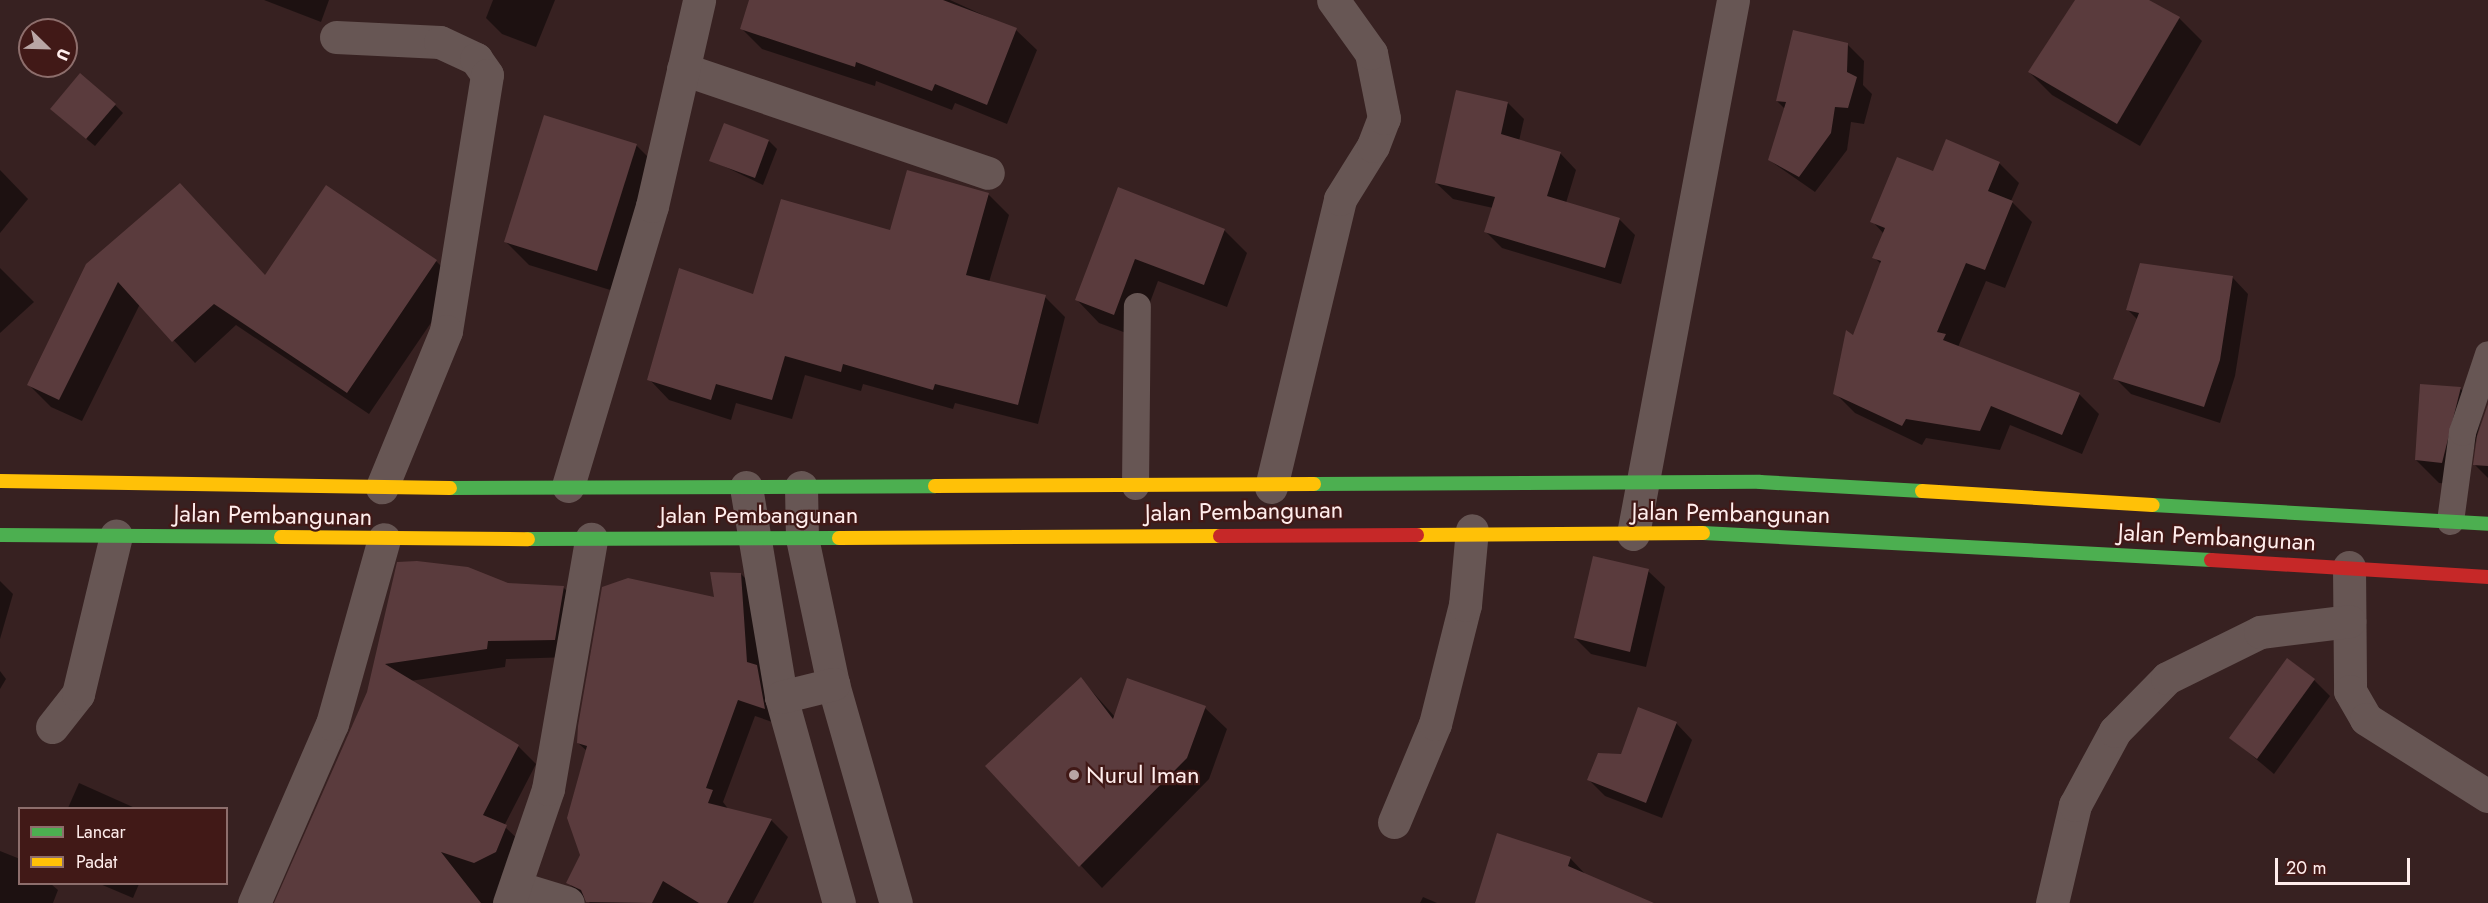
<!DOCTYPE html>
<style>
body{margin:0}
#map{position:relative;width:2488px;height:903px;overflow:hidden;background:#372121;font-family:Jost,sans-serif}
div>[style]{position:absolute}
.shadow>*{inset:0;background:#0007}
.building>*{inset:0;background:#5a3b3d}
.lane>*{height:27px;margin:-13.5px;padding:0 13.5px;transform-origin:13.5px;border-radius:13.5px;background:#675654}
.street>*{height:33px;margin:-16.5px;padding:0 16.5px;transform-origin:16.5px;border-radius:16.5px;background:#675654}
.fast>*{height:14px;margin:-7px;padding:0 7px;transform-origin:7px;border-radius:7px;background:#4caf50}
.slow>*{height:14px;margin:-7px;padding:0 7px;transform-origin:7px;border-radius:7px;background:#ffc107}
.jam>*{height:14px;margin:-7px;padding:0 7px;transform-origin:7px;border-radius:7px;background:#c62828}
.dots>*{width:16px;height:16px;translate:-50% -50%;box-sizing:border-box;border:3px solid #411917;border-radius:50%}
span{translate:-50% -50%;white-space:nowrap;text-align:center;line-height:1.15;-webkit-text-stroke:4.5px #411917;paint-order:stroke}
.street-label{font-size:24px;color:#ffedec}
.poi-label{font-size:24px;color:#ffedec}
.left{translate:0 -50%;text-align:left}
.legend{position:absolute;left:18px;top:807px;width:210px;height:78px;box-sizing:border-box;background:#411917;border:2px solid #8d6e6c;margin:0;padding:8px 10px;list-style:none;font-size:18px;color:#ffedec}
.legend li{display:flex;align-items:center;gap:12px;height:30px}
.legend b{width:30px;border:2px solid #8d6e6c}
.north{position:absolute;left:18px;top:18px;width:60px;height:60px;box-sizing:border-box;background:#411917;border:2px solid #8d6e6c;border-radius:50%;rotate:113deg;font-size:16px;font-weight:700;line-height:24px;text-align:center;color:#ffedec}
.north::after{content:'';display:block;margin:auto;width:21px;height:27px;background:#b9a6a5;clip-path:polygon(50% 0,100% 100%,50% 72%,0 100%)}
.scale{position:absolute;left:2275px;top:858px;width:135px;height:27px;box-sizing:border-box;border:3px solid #ffedec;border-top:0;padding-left:8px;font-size:18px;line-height:21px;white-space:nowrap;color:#ffedec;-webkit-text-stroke:4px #411917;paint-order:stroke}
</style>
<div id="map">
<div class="shadow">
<div style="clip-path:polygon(264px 0,329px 0,321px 22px)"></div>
<div style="clip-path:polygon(493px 0,555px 0,536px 47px,502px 34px,486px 18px)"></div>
<div style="clip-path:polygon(751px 0,950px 0,1016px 30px,1037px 50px,1007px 124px,955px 103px,952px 110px,876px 81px,875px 86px,762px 49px,742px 29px)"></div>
<div style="clip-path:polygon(2077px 0,2146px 0,2179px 18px,2202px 41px,2140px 146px,2052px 95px,2029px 72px)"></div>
<div style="clip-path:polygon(1847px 44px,1864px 61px,1863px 85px,1872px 94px,1864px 124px,1851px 122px,1847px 150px,1815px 192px,1769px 160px,1785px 109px,1777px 101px)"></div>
<div style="clip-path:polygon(1508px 103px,1524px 119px,1519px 141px,1560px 153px,1576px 170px,1566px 203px,1619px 219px,1635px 235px,1621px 284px,1502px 248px,1486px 232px,1493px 208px,1453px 199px,1436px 183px)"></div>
<div style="clip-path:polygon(115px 105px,123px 113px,95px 146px,60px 117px)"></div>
<div style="clip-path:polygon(769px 141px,777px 149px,763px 185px,711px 160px)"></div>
<div style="clip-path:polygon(636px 145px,659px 168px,620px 293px,529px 265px,506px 242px)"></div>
<div style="clip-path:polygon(1999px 163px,2019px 183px,2011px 201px,2032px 222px,2005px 288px,1986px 281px,1958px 347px,2079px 394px,2099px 414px,2082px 454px,2010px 425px,2000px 450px,1926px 438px,1922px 445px,1855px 413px,1835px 393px,1882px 265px,1874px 257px,1884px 234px,1872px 221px,1933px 173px)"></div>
<div style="clip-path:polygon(0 170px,28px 199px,0 233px)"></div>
<div style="clip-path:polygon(908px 172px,989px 195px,1009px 215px,989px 282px,1045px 297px,1065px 317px,1038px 424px,955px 403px,953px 409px,863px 384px,861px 391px,805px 375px,792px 419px,736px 403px,731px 420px,669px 400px,649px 379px,754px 296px,891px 232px)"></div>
<div style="clip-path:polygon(180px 185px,266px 277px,436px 261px,458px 283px,369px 414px,236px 325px,195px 363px,140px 304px,82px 421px,51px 407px,29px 385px)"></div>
<div style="clip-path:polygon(1119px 189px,1224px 230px,1247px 253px,1227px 307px,1158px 281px,1137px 337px,1099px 323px,1077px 300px)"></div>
<div style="clip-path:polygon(0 268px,34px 302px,0 333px)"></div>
<div style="clip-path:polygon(2232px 277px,2248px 294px,2235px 376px,2220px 423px,2131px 394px,2115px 378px,2138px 320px,2128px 310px)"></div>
<div style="clip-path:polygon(2460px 388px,2483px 411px,2465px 485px,2439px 483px,2416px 460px)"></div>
<div style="clip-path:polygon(2488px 414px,2488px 478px,2475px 465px)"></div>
<div style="clip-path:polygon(398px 564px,508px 584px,563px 587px,581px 605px,572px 657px,506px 659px,505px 667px,410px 681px,518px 746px,536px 764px,504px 826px,524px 845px,499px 903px,279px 903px,368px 692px)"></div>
<div style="clip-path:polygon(1648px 571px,1665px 587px,1646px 667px,1591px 654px,1575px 638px)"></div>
<div style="clip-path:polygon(741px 574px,758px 591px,781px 725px,755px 716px,723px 802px,729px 810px,771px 820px,788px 837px,753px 903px,590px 903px,568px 883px,582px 855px,587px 751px,578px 743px)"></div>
<div style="clip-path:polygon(0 581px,13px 594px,0 639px)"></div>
<div style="clip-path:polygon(0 671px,6px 679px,0 689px)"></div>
<div style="clip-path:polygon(1081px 679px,1115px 717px,1205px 708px,1227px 729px,1209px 779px,1102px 888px,987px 766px)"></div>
<div style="clip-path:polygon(2314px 680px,2330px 696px,2274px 774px,2231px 738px)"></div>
<div style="clip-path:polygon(1676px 723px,1692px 740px,1662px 818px,1605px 796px,1589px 780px)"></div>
<div style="clip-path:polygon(79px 783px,135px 808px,68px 808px)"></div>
<div style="clip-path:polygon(0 851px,20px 859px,20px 884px,51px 884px,58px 890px,53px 903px,0 903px)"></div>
<div style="clip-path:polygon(1570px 858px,1588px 877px,1647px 903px,1477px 903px)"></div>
<div style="clip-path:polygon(100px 884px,139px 884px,133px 898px)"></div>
<div style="clip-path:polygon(1423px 897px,1437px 903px,1420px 903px)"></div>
</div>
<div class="building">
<div style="clip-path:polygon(749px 0,943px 0,1017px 28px,987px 105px,935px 84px,932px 91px,856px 62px,855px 67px,740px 29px)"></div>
<div style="clip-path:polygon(2075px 0,2149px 0,2180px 17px,2117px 124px,2028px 72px)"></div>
<div style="clip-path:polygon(1793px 30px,1848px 43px,1847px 72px,1857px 77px,1848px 108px,1835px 107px,1831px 133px,1799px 177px,1768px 160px,1786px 102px,1776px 101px)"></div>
<div style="clip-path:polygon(80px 73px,116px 104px,86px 139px,50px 109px)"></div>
<div style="clip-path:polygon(1456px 90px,1508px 102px,1501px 134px,1561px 152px,1547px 196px,1620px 218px,1605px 268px,1484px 232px,1495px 197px,1435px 183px)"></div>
<div style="clip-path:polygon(544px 115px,637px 144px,597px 271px,504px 242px)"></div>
<div style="clip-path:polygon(724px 123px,769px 140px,755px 178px,709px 161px)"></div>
<div style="clip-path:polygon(1946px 139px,2000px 162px,1988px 191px,2013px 201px,1985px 270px,1966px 263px,1937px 332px,1946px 334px,1943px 340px,2080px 393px,2062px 435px,1991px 406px,1980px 431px,1906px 419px,1902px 426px,1833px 394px,1846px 330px,1853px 335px,1881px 261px,1872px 258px,1885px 228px,1870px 222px,1897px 157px,1933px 171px)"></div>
<div style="clip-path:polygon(907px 170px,989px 193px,966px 275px,1046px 295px,1018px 405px,935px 384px,933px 390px,843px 364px,841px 372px,785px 356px,772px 400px,716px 384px,711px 400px,647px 380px,679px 268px,753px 294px,781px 199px,890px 230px)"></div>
<div style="clip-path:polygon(180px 183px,265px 275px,326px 185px,437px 260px,347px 393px,214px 304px,172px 342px,118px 282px,59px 400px,27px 385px,86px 264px)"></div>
<div style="clip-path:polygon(1118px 187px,1225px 229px,1204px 285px,1135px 259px,1114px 315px,1075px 300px)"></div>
<div style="clip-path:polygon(2140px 263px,2233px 276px,2220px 360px,2204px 407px,2113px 379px,2139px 313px,2126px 310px)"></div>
<div style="clip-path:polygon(2420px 384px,2461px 387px,2442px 463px,2415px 460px)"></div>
<div style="clip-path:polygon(2488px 404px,2488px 466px,2473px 465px,2477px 436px)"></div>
<div style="clip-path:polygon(1593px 556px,1649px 569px,1630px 652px,1574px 638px)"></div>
<div style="clip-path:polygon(417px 561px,468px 567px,508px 583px,564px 586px,555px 640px,488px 641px,487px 649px,385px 664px,519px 745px,483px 815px,507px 825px,496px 852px,474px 863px,441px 852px,481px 903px,274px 903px,367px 692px,397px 562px)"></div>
<div style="clip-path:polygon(710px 572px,741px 573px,747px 662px,757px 665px,765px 709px,738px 700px,706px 788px,713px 790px,708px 803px,772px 819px,727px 903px,699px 903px,663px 881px,652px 903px,586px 902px,581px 890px,566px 883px,580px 855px,567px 818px,587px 746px,577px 743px,578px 726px,602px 587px,628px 578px,714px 597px)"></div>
<div style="clip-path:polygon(2287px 658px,2315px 679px,2257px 759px,2229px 738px)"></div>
<div style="clip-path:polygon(1081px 677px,1113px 719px,1127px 678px,1206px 706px,1187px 758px,1079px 867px,985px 766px)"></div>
<div style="clip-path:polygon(1638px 707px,1677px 722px,1646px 803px,1587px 780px,1598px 753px,1621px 754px)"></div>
<div style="clip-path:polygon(1497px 833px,1571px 857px,1568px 866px,1654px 903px,1475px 903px)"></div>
</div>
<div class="lane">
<div style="left:1135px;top:486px;width:180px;rotate:-89.4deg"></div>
<div style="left:2450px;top:521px;width:90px;rotate:-82.3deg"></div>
<div style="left:2462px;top:432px;width:82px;rotate:-71.6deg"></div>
</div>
<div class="street">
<div style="left:336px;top:37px;width:104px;rotate:2.8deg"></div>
<div style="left:440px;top:42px;width:40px;rotate:25deg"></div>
<div style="left:476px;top:59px;width:19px;rotate:55deg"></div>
<div style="left:487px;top:75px;width:259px;rotate:99.1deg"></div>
<div style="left:446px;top:331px;width:169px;rotate:112.3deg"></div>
<div style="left:683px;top:69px;width:322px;rotate:18.8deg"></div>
<div style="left:568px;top:486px;width:292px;rotate:-73.3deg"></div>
<div style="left:652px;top:206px;width:211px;rotate:-77.1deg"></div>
<div style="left:746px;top:487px;width:213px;rotate:80.5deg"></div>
<div style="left:781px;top:697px;width:214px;rotate:74.3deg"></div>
<div style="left:801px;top:487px;width:51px;rotate:88.9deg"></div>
<div style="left:802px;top:538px;width:149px;rotate:78deg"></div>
<div style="left:833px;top:684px;width:228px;rotate:74deg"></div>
<div style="left:1271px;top:487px;width:296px;rotate:-76.5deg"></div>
<div style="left:1340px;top:199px;width:62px;rotate:-58.1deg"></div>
<div style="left:1373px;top:146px;width:30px;rotate:-69deg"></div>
<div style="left:1384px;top:118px;width:66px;rotate:-101.3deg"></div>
<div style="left:1371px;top:53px;width:65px;rotate:-125.6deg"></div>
<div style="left:1633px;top:534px;width:543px;rotate:-79.39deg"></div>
<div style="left:2349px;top:567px;width:124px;rotate:89.5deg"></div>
<div style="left:2350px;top:691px;width:32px;rotate:60deg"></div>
<div style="left:2366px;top:719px;width:144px;rotate:32.3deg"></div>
<div style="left:781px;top:697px;width:54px;rotate:-14deg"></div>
<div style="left:52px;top:727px;width:42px;rotate:-51.8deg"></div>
<div style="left:78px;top:694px;width:163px;rotate:-76.5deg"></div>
<div style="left:1394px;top:822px;width:106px;rotate:-67.3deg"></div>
<div style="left:1435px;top:724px;width:123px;rotate:-75.9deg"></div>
<div style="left:1465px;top:605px;width:75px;rotate:-84.7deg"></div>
<div style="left:516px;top:887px;width:54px;rotate:17.1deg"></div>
<div style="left:254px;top:903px;width:195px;rotate:-66.5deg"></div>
<div style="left:332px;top:724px;width:192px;rotate:-74.3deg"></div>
<div style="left:509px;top:903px;width:120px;rotate:-71.1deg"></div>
<div style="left:548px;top:789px;width:254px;rotate:-80.2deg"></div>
<div style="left:2052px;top:903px;width:101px;rotate:-76.8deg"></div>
<div style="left:2075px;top:805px;width:84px;rotate:-61.6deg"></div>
<div style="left:2115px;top:731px;width:74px;rotate:-45.5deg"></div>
<div style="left:2167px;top:678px;width:104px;rotate:-26.3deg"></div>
<div style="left:2260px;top:632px;width:90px;rotate:-7deg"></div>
</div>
<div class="fast">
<div style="left:1314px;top:484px;width:446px;rotate:-0.3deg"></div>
<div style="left:1760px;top:482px;width:162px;rotate:3.2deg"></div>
<div style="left:450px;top:488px;width:485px;rotate:-0.2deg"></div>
<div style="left:2153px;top:505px;width:336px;rotate:3.2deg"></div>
<div style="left:1703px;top:533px;width:509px;rotate:3.04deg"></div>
<div style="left:0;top:535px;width:281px;rotate:0.4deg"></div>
<div style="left:528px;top:539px;width:311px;rotate:-0.2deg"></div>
</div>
<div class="slow">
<div style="left:0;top:481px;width:450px;rotate:0.9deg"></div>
<div style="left:935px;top:486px;width:379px;rotate:-0.3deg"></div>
<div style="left:1922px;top:491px;width:231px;rotate:3.5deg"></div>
<div style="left:1417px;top:535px;width:286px;rotate:-0.4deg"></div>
<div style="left:281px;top:537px;width:247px;rotate:0.5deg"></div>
<div style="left:839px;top:538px;width:381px;rotate:-0.3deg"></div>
</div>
<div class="jam">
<div style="left:1220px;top:536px;width:197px;rotate:-0.3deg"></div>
<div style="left:2211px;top:560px;width:278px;rotate:3.5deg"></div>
</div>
<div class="dots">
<div style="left:1074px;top:775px;background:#b9a6a5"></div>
</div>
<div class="street-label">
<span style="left:1244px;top:511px;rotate:-1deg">Jalan Pembangunan</span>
<span style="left:1731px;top:513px;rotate:1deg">Jalan Pembangunan</span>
<span style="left:273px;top:515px;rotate:1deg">Jalan Pembangunan</span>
<span style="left:759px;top:515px">Jalan Pembangunan</span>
<span style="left:2217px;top:537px;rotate:3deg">Jalan Pembangunan</span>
</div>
<div class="poi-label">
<span class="left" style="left:1086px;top:775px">Nurul Iman</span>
</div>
<ul class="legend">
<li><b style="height:8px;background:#4caf50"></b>Lancar</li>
<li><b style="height:8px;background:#ffc107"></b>Padat</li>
</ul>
<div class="north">U</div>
<div class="scale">20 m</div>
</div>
